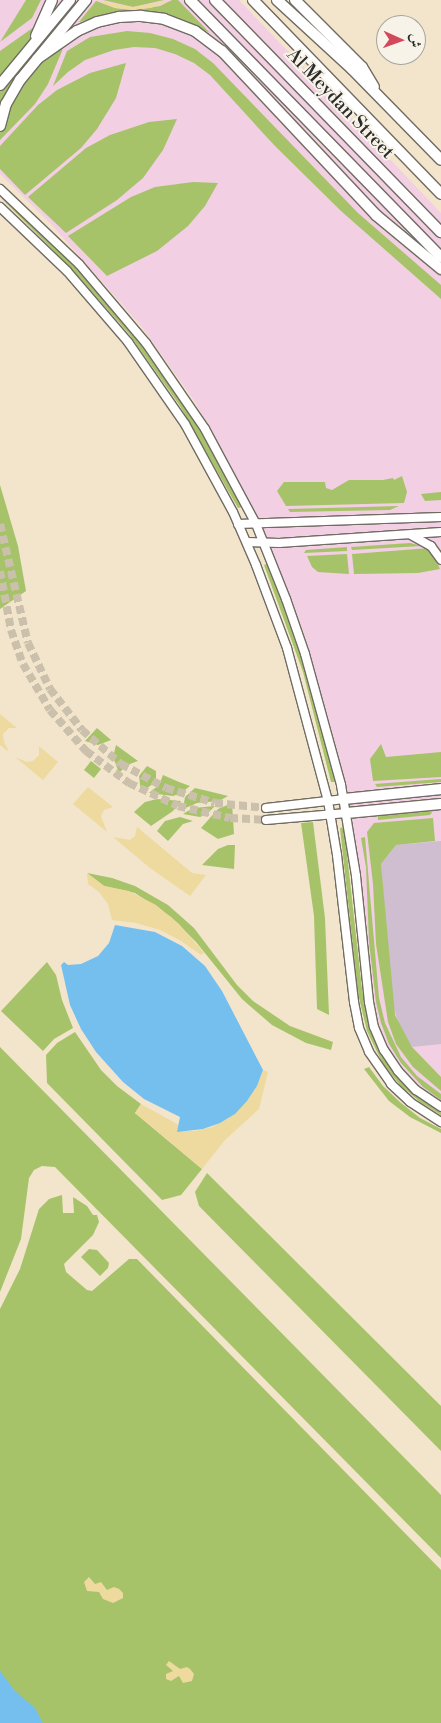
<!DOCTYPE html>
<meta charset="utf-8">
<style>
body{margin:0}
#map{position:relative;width:441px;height:1723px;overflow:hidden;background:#f2e5cc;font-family:"Libre Bodoni",Amiri,serif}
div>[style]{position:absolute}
.built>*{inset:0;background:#f2cfe2}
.industrial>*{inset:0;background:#cfbdd0}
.green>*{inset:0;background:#a6c36a}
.sand>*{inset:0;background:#eeda9e}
.water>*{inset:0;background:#75bfee}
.minor-tunnel>*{height:8px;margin-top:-4px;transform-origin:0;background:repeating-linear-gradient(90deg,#cac0ac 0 8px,transparent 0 12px)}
.roads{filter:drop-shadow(1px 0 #716c63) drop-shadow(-1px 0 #716c63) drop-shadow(0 1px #716c63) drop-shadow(0 -1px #716c63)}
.minor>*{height:8px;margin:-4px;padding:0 4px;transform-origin:4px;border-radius:4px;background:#fff}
.major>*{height:10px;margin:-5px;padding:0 5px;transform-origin:5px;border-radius:5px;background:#fff}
span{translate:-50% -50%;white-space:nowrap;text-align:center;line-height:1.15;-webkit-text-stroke:4px #f7f3e8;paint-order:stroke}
.street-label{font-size:19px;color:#2b2b2b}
.north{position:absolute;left:376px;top:15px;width:50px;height:50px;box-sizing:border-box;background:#f7f3e8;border:1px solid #a5a39c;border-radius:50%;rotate:92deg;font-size:14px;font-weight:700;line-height:20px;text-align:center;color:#2b2b2b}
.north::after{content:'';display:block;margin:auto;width:18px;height:22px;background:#d1495b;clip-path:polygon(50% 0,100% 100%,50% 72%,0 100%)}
</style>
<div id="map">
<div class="built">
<div style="clip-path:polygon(0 0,239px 0,441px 213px,441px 1127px,427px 1093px,410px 1079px,393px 1059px,378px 1033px,370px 1004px,358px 898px,334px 749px,318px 686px,302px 636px,250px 504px,195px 402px,141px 326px,50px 223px,0 174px)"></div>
</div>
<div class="industrial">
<div style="clip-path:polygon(441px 841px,441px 1044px,412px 1047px,401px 1030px,392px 1003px,381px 864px,396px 845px)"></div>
</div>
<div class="green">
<div style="clip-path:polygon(26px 0,41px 0,32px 18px,0 42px)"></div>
<div style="clip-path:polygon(103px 0,164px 0,133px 7px)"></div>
<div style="clip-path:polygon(172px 0,178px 0,210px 33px,188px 22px,165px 15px,103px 16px,79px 22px,96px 1px,115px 8px,133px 10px,160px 6px)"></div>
<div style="clip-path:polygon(66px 15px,62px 51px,48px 84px,35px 104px,0 140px,0 51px,34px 27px)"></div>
<div style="clip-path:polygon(127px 31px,150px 33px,173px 39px,195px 49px,213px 63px,358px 213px,441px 285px,441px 299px,341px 211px,274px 145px,210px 75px,194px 63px,175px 54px,155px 48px,134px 47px,114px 50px,85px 60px,68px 72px,53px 86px,67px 51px,90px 37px)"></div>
<div style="clip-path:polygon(126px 63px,116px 98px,97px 129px,81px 148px,25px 195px,0 169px,0 146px,38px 105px,57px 90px,90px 73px)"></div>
<div style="clip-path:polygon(177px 119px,163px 150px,143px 178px,117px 200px,66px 233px,28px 197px,86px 148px,110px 135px,149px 122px)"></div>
<div style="clip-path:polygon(193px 182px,218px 183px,205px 206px,188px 226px,157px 251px,107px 276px,68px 236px,131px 197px,155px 187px)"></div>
<div style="clip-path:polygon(0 197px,33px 225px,79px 270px,141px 343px,196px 422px,242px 507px,238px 508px,180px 406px,129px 334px,71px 268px)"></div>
<div style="clip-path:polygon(402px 476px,407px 492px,404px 503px,286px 506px,277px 491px,284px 482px,325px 482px,326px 488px,332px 490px,349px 480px,383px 480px,393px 478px,394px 480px)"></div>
<div style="clip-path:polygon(0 485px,18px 546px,26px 591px,0 609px)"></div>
<div style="clip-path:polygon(441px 492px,441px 500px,425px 501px,421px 494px)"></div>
<div style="clip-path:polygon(399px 506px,390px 510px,290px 512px,288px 509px)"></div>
<div style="clip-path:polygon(410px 543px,422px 546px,352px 550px,351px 547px)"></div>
<div style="clip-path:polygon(347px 547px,347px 551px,304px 553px,306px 550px)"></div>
<div style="clip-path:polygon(430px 548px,440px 569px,418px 573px,354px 574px,352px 554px)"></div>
<div style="clip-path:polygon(347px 554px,349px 574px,318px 572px,312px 567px,307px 556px)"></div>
<div style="clip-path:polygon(268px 563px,307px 671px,335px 782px,331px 782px,303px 672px,264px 565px)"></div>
<div style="clip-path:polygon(97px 728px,111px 740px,98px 745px,85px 741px)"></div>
<div style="clip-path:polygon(381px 744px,386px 757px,441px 752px,441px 777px,373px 781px,370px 759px)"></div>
<div style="clip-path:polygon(116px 745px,138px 761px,127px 765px,119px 773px,113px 757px)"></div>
<div style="clip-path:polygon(91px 761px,101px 769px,94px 778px,84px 770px)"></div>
<div style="clip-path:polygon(147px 766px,156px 771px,156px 778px,153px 784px,141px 792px,139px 776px)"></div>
<div style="clip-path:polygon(163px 775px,179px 782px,190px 786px,181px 793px,173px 796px,149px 793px,159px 785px)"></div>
<div style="clip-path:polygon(441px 779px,441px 782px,377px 787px,375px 784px)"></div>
<div style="clip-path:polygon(195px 788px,212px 792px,228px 796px,219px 801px,197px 803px,183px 809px,185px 797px)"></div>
<div style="clip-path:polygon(157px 799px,181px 801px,173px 811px,151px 826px,134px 812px,145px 802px)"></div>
<div style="clip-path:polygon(232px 803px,234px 834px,218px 839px,201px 828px,218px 809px)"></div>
<div style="clip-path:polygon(215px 806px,207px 814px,200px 817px,183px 814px,193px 808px)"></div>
<div style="clip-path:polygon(433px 811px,430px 815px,378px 820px,378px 816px)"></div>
<div style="clip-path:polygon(180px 817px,193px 821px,183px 824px,168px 841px,157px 831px,165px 821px)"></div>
<div style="clip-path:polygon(433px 818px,435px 841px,396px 845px,381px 864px,395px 1015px,412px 1047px,441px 1077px,441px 1091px,413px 1067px,396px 1044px,388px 1022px,376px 944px,373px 884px,367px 832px,374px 823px)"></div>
<div style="clip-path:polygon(313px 822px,325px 918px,329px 1015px,317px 1009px,314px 916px,301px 823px)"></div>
<div style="clip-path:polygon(344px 827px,362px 989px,372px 1034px,384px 1058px,400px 1080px,420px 1098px,441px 1112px,441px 1115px,420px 1102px,400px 1085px,383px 1064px,367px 1031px,358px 994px,340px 828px)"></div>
<div style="clip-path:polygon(365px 837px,379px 998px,385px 1023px,401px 1057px,417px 1076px,441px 1094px,441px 1100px,423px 1087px,401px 1063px,389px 1044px,381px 1023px,376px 1002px,369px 942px,366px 867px,361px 838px)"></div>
<div style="clip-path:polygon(228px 845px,235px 845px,234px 869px,202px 865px,218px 849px)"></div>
<div style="clip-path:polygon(87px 873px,112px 878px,135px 886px,168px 905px,194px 928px,237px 985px,253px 1001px,290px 1026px,333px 1042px,331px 1050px,306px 1043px,272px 1025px,242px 999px,196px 942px,171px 917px,135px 893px,104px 886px)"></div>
<div style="clip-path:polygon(47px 962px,56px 975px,62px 1000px,73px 1028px,54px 1039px,43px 1051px,1px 1011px)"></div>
<div style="clip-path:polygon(75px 1032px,101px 1070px,117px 1086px,141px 1104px,135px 1113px,202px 1169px,181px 1195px,162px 1200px,47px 1083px,46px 1055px,57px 1043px)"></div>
<div style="clip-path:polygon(0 1047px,441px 1495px,441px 1558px,55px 1167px,42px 1166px,34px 1170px,29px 1178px,21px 1239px,0 1292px)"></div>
<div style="clip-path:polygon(369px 1067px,383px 1086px,401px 1103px,420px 1118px,441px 1129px,441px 1133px,410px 1117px,389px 1101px,364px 1069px)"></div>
<div style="clip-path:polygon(207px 1173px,441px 1406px,441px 1451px,199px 1206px,195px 1192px)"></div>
<div style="clip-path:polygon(62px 1195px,63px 1213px,74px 1213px,73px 1197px,87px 1206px,93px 1215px,97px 1215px,99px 1222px,93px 1235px,64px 1264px,66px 1272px,87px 1290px,92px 1291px,129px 1259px,137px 1259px,441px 1570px,441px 1723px,0 1723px,0 1309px,20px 1269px,39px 1209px,49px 1199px)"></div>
<div style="clip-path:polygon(89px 1249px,97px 1250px,109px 1263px,108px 1268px,100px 1276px,81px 1257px)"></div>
</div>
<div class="sand">
<div style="clip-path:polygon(95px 0,133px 7px,172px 0,151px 8px,133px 10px,115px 8px)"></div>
<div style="clip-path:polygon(0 714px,17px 728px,9px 728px,3px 734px,4px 742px,9px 752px,0 745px)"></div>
<div style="clip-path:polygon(39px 746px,58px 762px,43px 780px,15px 757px,27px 762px,33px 761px,39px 755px)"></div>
<div style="clip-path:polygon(88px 787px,113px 807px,104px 810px,101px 816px,107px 832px,73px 804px)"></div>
<div style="clip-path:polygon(137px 827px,192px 873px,206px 875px,190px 896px,150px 868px,113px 837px,130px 840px,135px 836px)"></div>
<div style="clip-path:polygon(87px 873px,104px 886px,129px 891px,156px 905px,179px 924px,204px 953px,201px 955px,181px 941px,160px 930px,136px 923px,112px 920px,108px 904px,99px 892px,88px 884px)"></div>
<div style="clip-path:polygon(263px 1070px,268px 1072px,259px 1109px,225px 1140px,202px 1169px,135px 1113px,141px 1104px,179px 1125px,177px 1131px,195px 1131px,212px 1127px,227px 1119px,247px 1101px,257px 1086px)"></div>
<div style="clip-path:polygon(89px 1577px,95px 1584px,101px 1582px,107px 1590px,114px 1587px,119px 1589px,123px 1593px,123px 1598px,113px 1603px,103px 1599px,99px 1592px,87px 1591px,84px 1582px)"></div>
<div style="clip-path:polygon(169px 1661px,180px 1669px,187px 1667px,190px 1669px,194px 1674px,192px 1681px,183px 1683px,179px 1676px,171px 1681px,166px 1679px,166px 1674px,173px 1671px,166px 1665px)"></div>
</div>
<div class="water">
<div style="clip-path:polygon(115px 925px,155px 932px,182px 946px,205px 966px,222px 991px,263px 1070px,257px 1086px,247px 1101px,235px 1114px,220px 1123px,203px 1129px,177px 1132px,180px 1117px,144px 1099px,123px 1082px,96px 1052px,81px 1029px,70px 1005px,61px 965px,64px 962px,68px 965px,81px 964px,98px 956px,109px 943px)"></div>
<div style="clip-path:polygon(0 1671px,15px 1691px,35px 1708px,43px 1723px,0 1723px)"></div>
</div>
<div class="minor-tunnel">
<div style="left:0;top:524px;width:122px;rotate:76.8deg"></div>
<div style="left:28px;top:643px;width:51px;rotate:64.4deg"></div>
<div style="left:50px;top:689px;width:52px;rotate:52deg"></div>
<div style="left:82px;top:730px;width:52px;rotate:41.1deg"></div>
<div style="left:121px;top:764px;width:51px;rotate:28.1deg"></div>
<div style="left:166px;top:788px;width:51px;rotate:17deg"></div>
<div style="left:215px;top:803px;width:51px;rotate:5.6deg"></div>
<div style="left:0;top:571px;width:60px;rotate:79.4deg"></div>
<div style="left:11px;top:630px;width:36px;rotate:71deg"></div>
<div style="left:23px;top:664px;width:53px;rotate:59.6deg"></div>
<div style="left:50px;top:710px;width:55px;rotate:48.7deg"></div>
<div style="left:86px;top:751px;width:54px;rotate:36.7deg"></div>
<div style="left:129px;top:783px;width:54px;rotate:25.1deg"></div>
<div style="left:178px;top:806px;width:53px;rotate:13deg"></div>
<div style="left:230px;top:818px;width:36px;rotate:3deg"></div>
</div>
<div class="roads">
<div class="minor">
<div style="left:0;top:189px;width:109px;rotate:43.5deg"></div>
<div style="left:79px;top:264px;width:104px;rotate:49.7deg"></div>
<div style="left:146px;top:343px;width:104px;rotate:55.5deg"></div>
<div style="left:205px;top:429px;width:108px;rotate:61.8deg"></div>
<div style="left:256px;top:524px;width:81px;rotate:68.2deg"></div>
<div style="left:286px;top:599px;width:58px;rotate:70.9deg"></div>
<div style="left:305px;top:654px;width:136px;rotate:74.6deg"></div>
<div style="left:341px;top:785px;width:92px;rotate:80.6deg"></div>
<div style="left:356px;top:876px;width:127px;rotate:84.1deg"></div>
<div style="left:369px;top:1002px;width:25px;rotate:79deg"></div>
<div style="left:374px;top:1027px;width:25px;rotate:67deg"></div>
<div style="left:384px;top:1050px;width:25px;rotate:56deg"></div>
<div style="left:398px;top:1071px;width:26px;rotate:47deg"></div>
<div style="left:416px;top:1090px;width:30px;rotate:34deg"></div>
<div style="left:0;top:207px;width:93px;rotate:43.7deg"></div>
<div style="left:67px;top:271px;width:94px;rotate:49.3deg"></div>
<div style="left:128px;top:342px;width:100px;rotate:55.2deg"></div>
<div style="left:185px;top:424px;width:100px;rotate:61.4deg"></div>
<div style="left:233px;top:512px;width:58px;rotate:66.5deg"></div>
<div style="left:256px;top:565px;width:89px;rotate:69.5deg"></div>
<div style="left:287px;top:648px;width:158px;rotate:75deg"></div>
<div style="left:328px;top:801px;width:55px;rotate:80.5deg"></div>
<div style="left:337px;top:855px;width:148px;rotate:83.4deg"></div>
<div style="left:354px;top:1002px;width:26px;rotate:79deg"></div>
<div style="left:359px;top:1028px;width:26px;rotate:67deg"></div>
<div style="left:369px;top:1052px;width:39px;rotate:55deg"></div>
<div style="left:391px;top:1084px;width:26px;rotate:43deg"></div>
<div style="left:410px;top:1102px;width:37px;rotate:33deg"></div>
<div style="left:238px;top:524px;width:203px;rotate:-2deg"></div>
<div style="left:411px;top:535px;width:23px;rotate:29deg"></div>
<div style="left:431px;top:546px;width:17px;rotate:54deg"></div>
<div style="left:247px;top:542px;width:32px;rotate:2deg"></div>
<div style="left:279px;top:543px;width:162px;rotate:-3.9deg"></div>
<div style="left:266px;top:808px;width:79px;rotate:-6.6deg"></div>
<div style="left:266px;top:820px;width:81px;rotate:-4.9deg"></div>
</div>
<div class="major">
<div style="left:190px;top:0;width:359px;rotate:45.7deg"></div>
<div style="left:215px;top:0;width:324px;rotate:45.8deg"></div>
<div style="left:253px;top:0;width:270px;rotate:45.9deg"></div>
<div style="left:277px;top:0;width:102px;rotate:42.6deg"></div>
<div style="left:352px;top:69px;width:127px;rotate:45.6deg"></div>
<div style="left:295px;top:0;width:95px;rotate:45deg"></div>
<div style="left:362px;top:67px;width:23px;rotate:59deg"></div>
<div style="left:36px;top:36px;width:39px;rotate:-66deg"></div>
<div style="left:37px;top:59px;width:49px;rotate:-35deg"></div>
<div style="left:77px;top:31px;width:22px;rotate:-24deg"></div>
<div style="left:97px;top:22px;width:23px;rotate:-13deg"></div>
<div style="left:119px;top:17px;width:22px;rotate:-3deg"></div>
<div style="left:141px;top:16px;width:23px;rotate:7deg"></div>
<div style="left:164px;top:19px;width:33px;rotate:21deg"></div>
<div style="left:195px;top:31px;width:34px;rotate:37deg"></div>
<div style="left:222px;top:51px;width:225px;rotate:46.8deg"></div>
<div style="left:376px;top:215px;width:85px;rotate:39.7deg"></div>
<div style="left:0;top:85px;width:110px;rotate:-50.5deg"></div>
<div style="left:0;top:126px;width:23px;rotate:-75deg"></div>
<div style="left:6px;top:104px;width:28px;rotate:-60deg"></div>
<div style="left:20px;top:80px;width:104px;rotate:-50.5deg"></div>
<div style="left:344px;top:799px;width:98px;rotate:-5.9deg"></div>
<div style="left:347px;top:813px;width:94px;rotate:-5.5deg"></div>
</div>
</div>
<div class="street-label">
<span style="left:340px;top:104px;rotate:46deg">Al Meydan Street</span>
</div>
<div class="north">ش</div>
</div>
